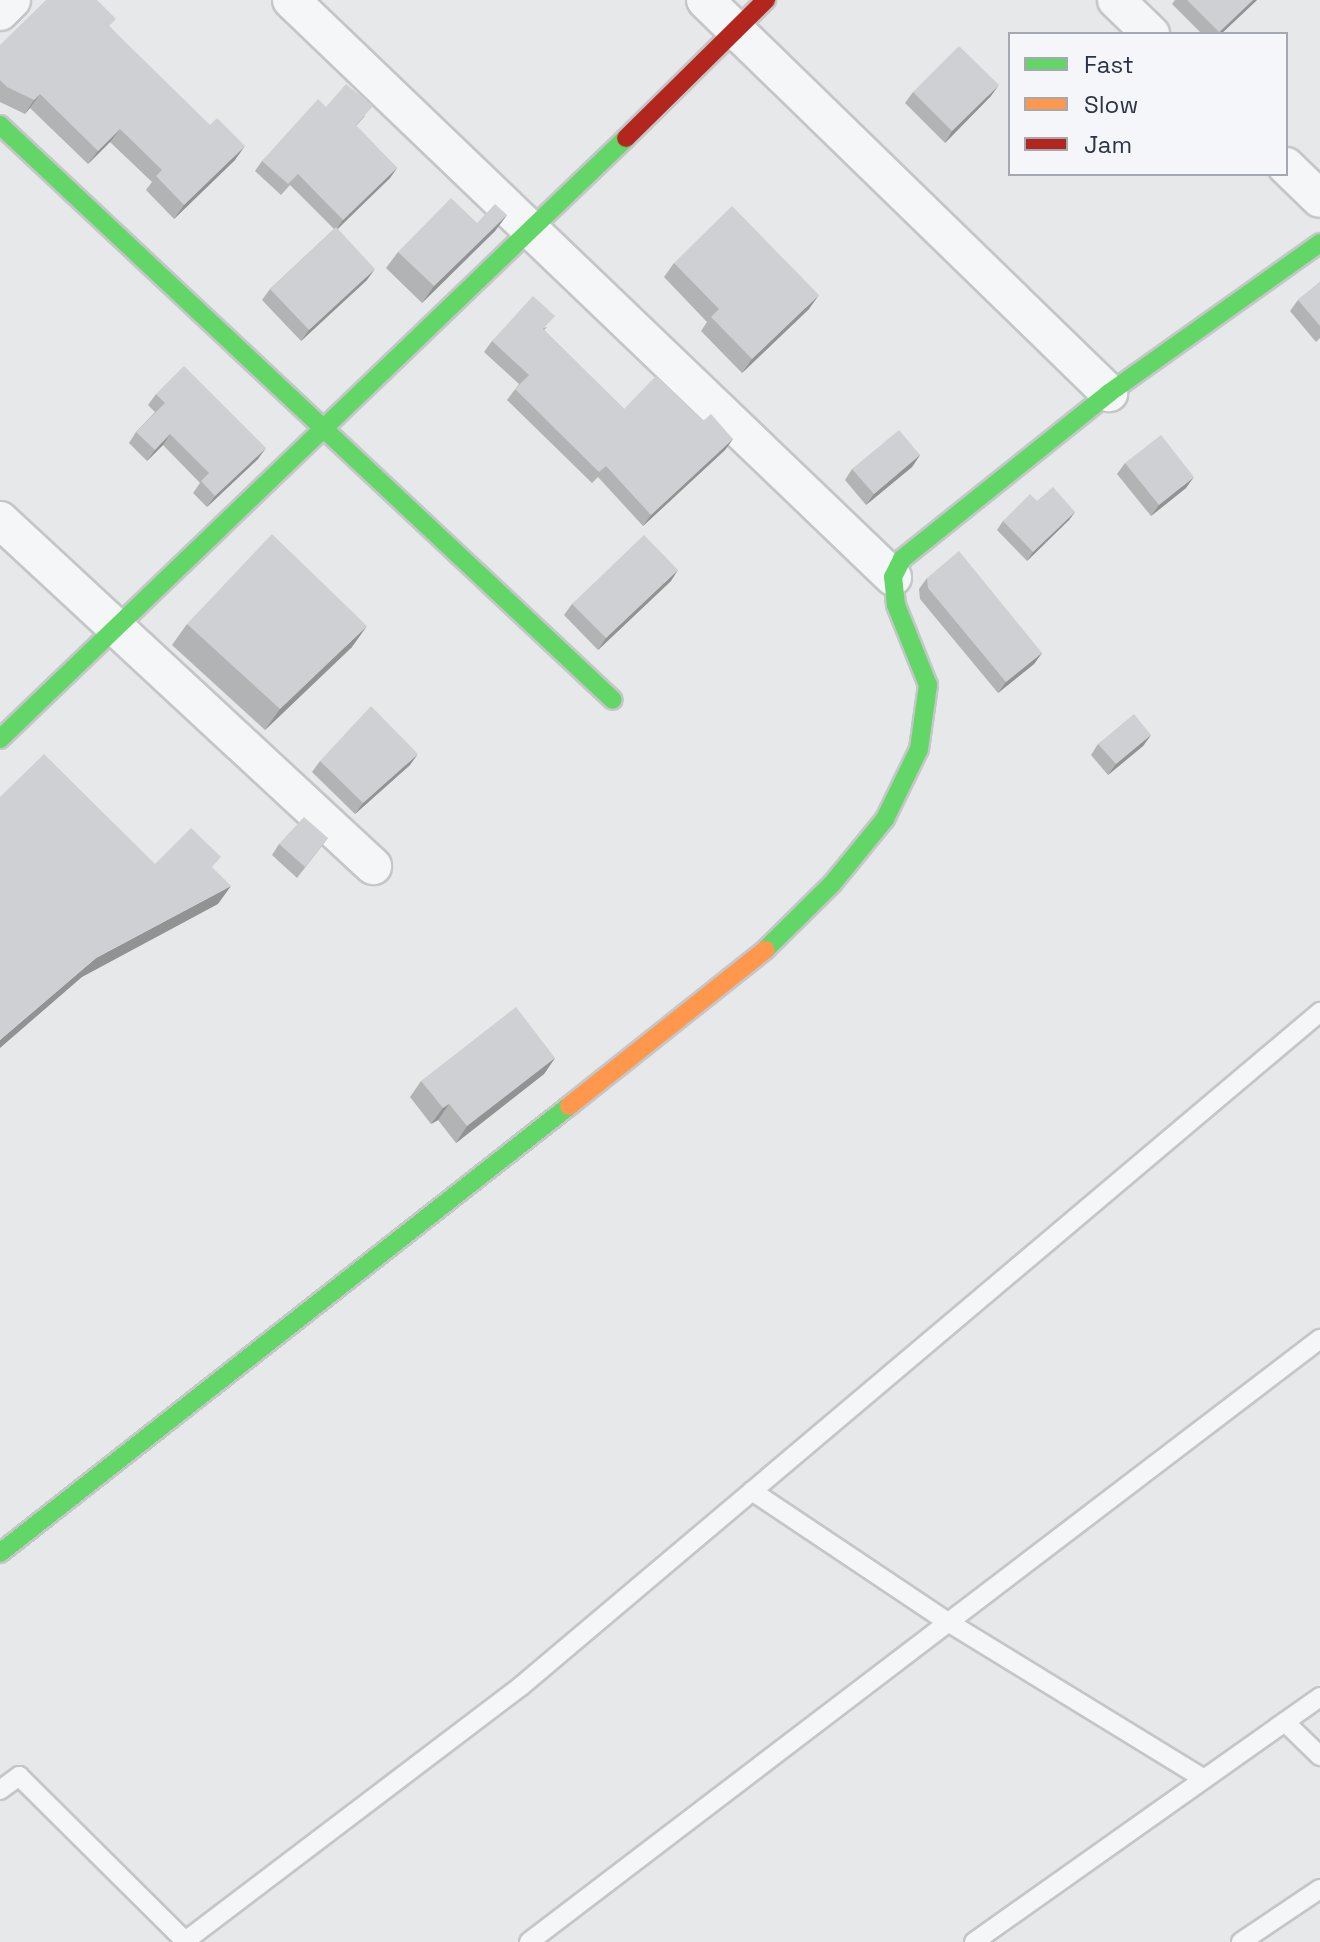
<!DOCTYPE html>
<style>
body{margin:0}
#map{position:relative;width:1320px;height:1942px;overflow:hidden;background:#e6e8ea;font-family:"Space Grotesk",sans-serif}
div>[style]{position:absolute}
.roads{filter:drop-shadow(2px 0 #c4c6c8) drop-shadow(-2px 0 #c4c6c8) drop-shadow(0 2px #c4c6c8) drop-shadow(0 -2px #c4c6c8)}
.lane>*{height:18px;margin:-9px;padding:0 9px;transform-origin:9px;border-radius:9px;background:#f5f6f7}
.street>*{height:36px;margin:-18px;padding:0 18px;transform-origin:18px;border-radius:18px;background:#f5f6f7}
.fast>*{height:18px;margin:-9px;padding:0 9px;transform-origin:9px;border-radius:9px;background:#63d668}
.slow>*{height:18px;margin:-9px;padding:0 9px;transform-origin:9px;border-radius:9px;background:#ff974d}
.jam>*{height:18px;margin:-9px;padding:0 9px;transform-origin:9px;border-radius:9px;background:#b3261e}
.wall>*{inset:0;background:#b1b3b5}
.shaded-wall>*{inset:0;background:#909294}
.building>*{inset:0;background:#ced0d3}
span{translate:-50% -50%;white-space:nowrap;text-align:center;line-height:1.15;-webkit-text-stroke:6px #f4f6f9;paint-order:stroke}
.legend{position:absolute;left:1008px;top:32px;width:280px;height:144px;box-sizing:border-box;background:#f4f6f9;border:2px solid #a4a8b1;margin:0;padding:10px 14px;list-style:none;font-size:24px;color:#2b3445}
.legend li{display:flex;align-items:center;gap:16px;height:40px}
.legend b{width:40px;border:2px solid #a4a8b1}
</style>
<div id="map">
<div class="roads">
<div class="lane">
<div style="left:752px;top:1491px;width:236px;rotate:33.8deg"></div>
<div style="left:948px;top:1622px;width:300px;rotate:31.5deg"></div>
<div style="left:1285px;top:1722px;width:49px;rotate:44.2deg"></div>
<div style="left:0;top:1790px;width:24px;rotate:-36deg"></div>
<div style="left:19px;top:1776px;width:234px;rotate:44.8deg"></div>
<div style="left:184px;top:1942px;width:422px;rotate:-37.2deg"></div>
<div style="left:520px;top:1687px;width:1047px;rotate:-40.16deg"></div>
<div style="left:529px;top:1942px;width:995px;rotate:-37.32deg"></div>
<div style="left:974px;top:1942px;width:424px;rotate:-35.3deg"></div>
<div style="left:1241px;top:1942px;width:95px;rotate:-33.9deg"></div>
</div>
<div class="street">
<div style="left:291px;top:0;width:834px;rotate:43.79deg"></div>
<div style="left:705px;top:0;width:564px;rotate:44.21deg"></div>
<div style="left:1116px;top:0;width:49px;rotate:44.2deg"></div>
<div style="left:0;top:12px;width:17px;rotate:-45deg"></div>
<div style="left:1286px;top:166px;width:47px;rotate:44.1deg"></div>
<div style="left:0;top:520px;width:509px;rotate:42.85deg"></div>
</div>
<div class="fast">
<div style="left:0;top:125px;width:840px;rotate:43.17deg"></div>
<div style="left:0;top:739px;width:868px;rotate:-43.83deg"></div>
<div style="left:765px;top:950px;width:94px;rotate:-44.6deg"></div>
<div style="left:832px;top:884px;width:84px;rotate:-50.8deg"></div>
<div style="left:885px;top:819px;width:78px;rotate:-64.1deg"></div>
<div style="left:919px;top:749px;width:65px;rotate:-82deg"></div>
<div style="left:928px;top:685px;width:86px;rotate:-111.8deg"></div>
<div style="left:896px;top:605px;width:28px;rotate:-96deg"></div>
<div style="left:893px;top:577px;width:20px;rotate:-63deg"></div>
<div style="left:902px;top:559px;width:265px;rotate:-38.7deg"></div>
<div style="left:1109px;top:393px;width:259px;rotate:-35.4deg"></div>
<div style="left:0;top:1553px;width:724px;rotate:-38.15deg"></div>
</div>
<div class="slow">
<div style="left:569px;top:1106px;width:251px;rotate:-38.5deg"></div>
</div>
<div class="jam">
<div style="left:626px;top:138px;width:197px;rotate:-44.6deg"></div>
</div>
</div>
<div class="wall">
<div style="clip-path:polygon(1175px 0,1257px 0,1221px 34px,1202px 34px,1172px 4px)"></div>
<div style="clip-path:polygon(110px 27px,235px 160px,174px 219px,146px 190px,152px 182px,110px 142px,88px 164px,30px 108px,25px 114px,0 102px,0 45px)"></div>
<div style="clip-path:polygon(913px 92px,991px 96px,945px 143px,905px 103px)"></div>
<div style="clip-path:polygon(326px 107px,365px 116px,356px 126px,397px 168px,390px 178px,338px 229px,367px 280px,301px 341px,262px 300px,270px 289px,334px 229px,290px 185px,281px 195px,255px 171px,262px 161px)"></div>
<div style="clip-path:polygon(507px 215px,495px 231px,422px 303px,386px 268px,398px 252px,477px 223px)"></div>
<div style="clip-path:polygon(674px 263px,809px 309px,742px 373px,701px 331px,707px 322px,664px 277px)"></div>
<div style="clip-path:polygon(1320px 282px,1320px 338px,1316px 342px,1290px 311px,1298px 300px)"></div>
<div style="clip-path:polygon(547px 327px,544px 330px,624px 409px,703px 421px,733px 439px,725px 450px,643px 526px,598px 477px,592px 483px,507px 400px,519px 384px,484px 352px,492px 341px)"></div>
<div style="clip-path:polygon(156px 394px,258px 459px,207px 507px,193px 493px,200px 483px,163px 445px,147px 461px,129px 443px,136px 432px,155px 412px,148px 405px)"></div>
<div style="clip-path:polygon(920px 455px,912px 467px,866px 505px,845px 480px,852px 469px)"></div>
<div style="clip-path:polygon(1125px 463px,1186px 488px,1151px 516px,1117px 474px)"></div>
<div style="clip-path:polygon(1037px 501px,1075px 512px,1069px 520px,1027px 561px,997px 530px,1003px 521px)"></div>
<div style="clip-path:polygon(927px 578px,1042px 653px,1034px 664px,998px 693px,920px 599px,919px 589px)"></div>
<div style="clip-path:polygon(671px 581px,598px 650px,564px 615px,572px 604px)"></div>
<div style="clip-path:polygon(187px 624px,352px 647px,265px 730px,172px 645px)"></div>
<div style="clip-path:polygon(1151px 735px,1143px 746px,1108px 775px,1091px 755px,1098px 744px)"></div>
<div style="clip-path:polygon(320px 761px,410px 765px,355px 814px,312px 772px)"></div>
<div style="clip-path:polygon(328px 838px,297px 878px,272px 855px,279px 844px)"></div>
<div style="clip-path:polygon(555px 1058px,544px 1074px,456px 1143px,438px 1120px,431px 1124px,410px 1097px,421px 1081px)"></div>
</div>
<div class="shaded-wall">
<div style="clip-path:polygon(1253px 0,1257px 0,1221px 34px,1218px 34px)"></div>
<div style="clip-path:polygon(999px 85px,991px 96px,945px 143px,952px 131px)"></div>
<div style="clip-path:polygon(40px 94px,30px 108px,25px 114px,34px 100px)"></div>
<div style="clip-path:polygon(120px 129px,110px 142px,88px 164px,98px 151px)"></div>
<div style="clip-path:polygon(245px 146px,235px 160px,174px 219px,184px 205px)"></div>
<div style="clip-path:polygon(397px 168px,390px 178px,336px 230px,343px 220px)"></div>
<div style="clip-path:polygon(507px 215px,495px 231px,422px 303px,434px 286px)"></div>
<div style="clip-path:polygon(375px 269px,367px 280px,301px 341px,309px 330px)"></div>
<div style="clip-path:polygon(819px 295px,809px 309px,742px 373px,752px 359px)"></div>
<div style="clip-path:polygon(170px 434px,163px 445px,147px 461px,155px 450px)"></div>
<div style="clip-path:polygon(733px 439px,725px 450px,643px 526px,651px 515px)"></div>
<div style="clip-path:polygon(266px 448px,258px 459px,207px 507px,215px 496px)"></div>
<div style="clip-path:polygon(920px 455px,912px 467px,866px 505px,874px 494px)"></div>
<div style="clip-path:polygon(1194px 477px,1186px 488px,1151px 516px,1159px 505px)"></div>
<div style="clip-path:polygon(1075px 512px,1069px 520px,1027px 561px,1033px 552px)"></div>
<div style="clip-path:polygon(678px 570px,671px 581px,598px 650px,606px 638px)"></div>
<div style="clip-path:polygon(367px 626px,352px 647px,265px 730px,280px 709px)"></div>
<div style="clip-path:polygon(1042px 653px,1034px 664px,998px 693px,1006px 682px)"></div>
<div style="clip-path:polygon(1151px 735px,1143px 746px,1108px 775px,1116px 764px)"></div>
<div style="clip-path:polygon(418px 754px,410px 765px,355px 814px,363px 803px)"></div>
<div style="clip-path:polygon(231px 886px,218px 904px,82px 977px,0 1048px,0 1040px,96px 958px)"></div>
<div style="clip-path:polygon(555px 1058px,544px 1074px,456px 1143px,467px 1126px)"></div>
<div style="clip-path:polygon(449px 1104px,438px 1120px,431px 1124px,443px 1108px)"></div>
</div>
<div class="building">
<div style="clip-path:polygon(46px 0,97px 0,116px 19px,109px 26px,210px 125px,217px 118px,245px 146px,184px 205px,156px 176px,162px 170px,120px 129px,98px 151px,40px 94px,34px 100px,7px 87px,0 80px,0 45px)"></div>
<div style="clip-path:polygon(1187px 0,1253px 0,1219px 32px)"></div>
<div style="clip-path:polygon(959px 46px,999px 85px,952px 131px,913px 92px)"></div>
<div style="clip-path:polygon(346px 84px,373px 106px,356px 125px,397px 168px,343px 220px,298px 174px,288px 184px,262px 161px,318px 99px,326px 107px)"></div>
<div style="clip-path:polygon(451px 198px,477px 223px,495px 204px,507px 215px,434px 286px,398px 252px)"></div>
<div style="clip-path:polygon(732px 206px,819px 295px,752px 359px,711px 317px,719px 309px,674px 263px)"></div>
<div style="clip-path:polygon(336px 227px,375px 269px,309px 330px,270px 289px)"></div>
<div style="clip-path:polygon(1320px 282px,1320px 326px,1298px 300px)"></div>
<div style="clip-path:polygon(533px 296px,555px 316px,543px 329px,624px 409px,656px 376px,703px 421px,711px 414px,733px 439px,651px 515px,606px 466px,599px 472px,515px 389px,529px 375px,492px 341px)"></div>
<div style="clip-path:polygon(184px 366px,266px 448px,215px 496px,201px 481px,209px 473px,170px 434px,155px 450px,136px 432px,165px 403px,156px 394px)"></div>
<div style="clip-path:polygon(899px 430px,920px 455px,874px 494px,852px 469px)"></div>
<div style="clip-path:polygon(1161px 435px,1194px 477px,1159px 505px,1125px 463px)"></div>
<div style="clip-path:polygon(1053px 487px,1075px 512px,1033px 552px,1003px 521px,1030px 494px,1037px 501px)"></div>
<div style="clip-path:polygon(272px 534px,367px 626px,280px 709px,187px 624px)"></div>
<div style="clip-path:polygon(644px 535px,678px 570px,606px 638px,572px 604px)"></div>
<div style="clip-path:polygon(959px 551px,1042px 653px,1006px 682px,928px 588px,927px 578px)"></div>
<div style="clip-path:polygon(371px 706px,418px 754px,363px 803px,320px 761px)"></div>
<div style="clip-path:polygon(1134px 714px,1151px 735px,1116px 764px,1098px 744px)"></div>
<div style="clip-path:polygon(44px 754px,155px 864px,191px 828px,221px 857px,212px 867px,231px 886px,96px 958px,0 1040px,0 797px)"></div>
<div style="clip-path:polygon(304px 817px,328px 838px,305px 867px,279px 844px)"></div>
<div style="clip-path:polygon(516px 1007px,555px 1058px,467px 1126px,449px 1104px,443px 1108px,421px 1081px)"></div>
</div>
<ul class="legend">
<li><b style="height:10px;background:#63d668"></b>Fast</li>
<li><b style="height:10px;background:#ff974d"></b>Slow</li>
<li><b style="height:10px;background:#b3261e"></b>Jam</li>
</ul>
</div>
